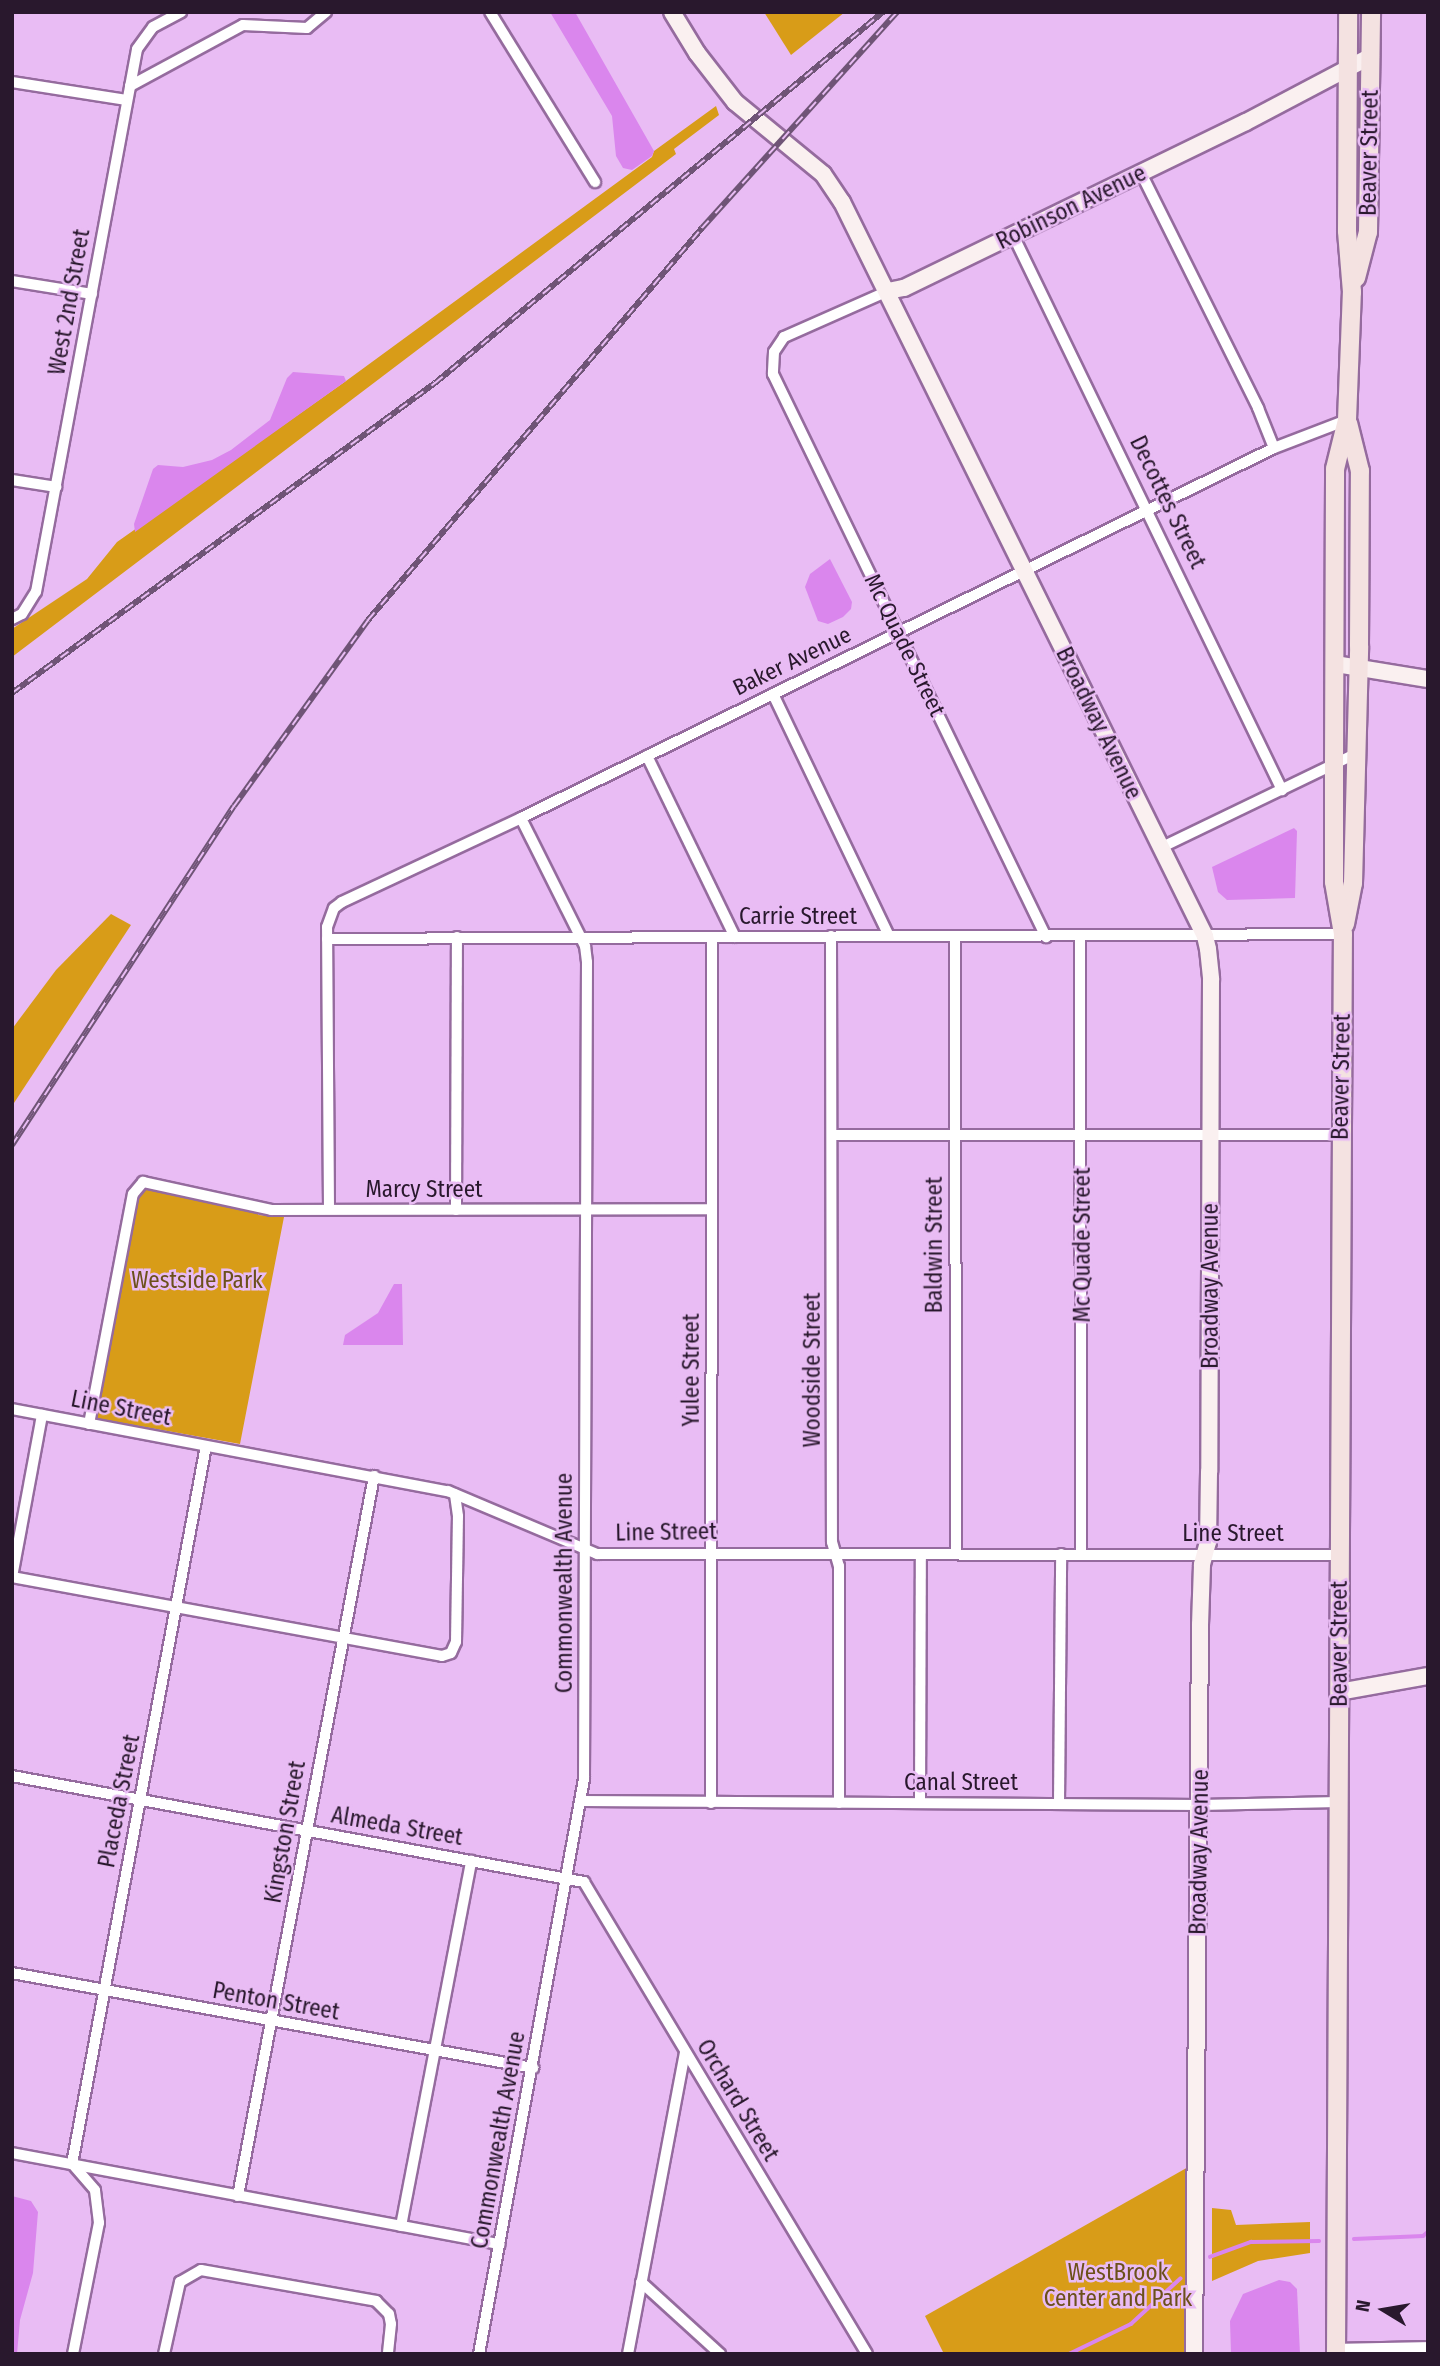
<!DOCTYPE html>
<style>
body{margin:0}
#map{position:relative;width:1440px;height:2366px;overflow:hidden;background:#e9bcf4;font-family:"Fira Sans Condensed",sans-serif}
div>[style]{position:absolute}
.green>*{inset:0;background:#d89c18}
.water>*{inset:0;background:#da86ed}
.stream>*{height:3.5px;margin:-1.75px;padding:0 1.75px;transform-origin:1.75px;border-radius:1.75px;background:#da86ed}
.roads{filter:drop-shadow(2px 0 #956b9e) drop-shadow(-2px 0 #956b9e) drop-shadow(0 2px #956b9e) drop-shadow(0 -2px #956b9e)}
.street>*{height:10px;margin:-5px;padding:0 5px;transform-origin:5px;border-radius:5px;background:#fff}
.secondary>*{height:16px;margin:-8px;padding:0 8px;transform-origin:8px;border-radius:8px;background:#faf0f0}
.primary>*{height:18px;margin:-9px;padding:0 9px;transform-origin:9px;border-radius:9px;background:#f4e2e1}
.rail>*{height:6px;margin-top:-3px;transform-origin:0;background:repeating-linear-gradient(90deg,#e9bcf4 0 10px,#6f5476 0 20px);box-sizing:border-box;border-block:2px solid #6f5476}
span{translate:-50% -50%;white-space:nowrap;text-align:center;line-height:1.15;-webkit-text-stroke:5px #e9bcf4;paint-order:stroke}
.street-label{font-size:23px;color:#29182d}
.park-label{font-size:23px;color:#6c501a}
.frame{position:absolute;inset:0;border:14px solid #29182d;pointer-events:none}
.north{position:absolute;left:1349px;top:2275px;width:70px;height:70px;-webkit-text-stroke:5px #e9bcf4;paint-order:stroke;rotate:281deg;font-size:19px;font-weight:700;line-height:28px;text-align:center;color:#29182d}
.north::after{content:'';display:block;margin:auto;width:24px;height:32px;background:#29182d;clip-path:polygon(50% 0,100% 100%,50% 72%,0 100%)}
</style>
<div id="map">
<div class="green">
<div style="clip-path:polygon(764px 12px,845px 12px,791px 55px)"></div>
<div style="clip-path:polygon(716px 106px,719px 115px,674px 149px,676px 154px,12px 657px,12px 629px,87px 579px,117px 542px,346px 381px,652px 157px,654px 151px)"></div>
<div style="clip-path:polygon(111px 914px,131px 925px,12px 1106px,12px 1029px,56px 970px)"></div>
<div style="clip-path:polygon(143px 1176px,259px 1203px,258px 1215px,284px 1217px,240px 1444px,95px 1418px)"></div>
<div style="clip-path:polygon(1190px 2166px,1187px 2354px,944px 2354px,925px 2316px)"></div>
<div style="clip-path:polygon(1212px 2208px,1231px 2210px,1236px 2225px,1310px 2222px,1310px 2253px,1258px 2261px,1212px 2281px)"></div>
</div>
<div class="water">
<div style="clip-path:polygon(550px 12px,575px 12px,654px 151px,652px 156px,632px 170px,623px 168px,616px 156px,612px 116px)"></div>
<div style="clip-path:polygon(293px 372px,344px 376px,346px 381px,135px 532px,134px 524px,153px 469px,158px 465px,183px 467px,212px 460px,231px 450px,270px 420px,287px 378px)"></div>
<div style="clip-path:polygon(830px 559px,852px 602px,851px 609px,843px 617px,828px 624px,818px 621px,805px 587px,810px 574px)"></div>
<div style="clip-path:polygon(1294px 828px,1297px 831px,1295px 898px,1227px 900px,1218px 892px,1212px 867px)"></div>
<div style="clip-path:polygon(394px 1284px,402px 1284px,403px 1345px,343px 1345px,345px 1335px,378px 1313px)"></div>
<div style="clip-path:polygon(12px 2196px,31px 2201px,38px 2212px,33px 2273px,20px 2320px,17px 2354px,12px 2354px)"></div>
<div style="clip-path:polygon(1279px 2280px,1290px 2282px,1297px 2289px,1300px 2354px,1231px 2354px,1230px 2321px,1243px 2294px)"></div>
</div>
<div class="stream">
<div style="left:1354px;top:2239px;width:69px;rotate:-2.5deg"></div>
<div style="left:1423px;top:2236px;width:6px;rotate:-39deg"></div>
<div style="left:1210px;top:2257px;width:44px;rotate:-20.1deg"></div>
<div style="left:1251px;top:2242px;width:68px;rotate:-0.8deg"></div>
<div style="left:1069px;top:2354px;width:69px;rotate:-25.8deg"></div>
<div style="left:1131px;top:2324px;width:67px;rotate:-42.6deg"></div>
</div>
<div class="roads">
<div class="street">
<div style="left:490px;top:12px;width:200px;rotate:58.3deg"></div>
<div style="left:12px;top:82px;width:116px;rotate:8.9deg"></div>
<div style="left:130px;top:86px;width:128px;rotate:-28.4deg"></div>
<div style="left:243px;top:25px;width:64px;rotate:2.7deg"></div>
<div style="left:307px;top:28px;width:25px;rotate:-40deg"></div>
<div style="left:1141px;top:173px;width:263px;rotate:63.5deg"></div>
<div style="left:1258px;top:408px;width:43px;rotate:68.2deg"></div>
<div style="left:1013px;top:235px;width:617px;rotate:64.14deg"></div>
<div style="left:12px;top:281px;width:81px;rotate:9.2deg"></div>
<div style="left:888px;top:291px;width:114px;rotate:156.1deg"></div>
<div style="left:784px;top:337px;width:18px;rotate:124deg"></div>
<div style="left:774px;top:352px;width:22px;rotate:93deg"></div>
<div style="left:773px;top:374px;width:626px;rotate:64.13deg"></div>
<div style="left:12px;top:480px;width:45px;rotate:9deg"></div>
<div style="left:12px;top:619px;width:11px;rotate:-27deg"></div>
<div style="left:22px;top:614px;width:26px;rotate:-58deg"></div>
<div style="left:36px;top:592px;width:552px;rotate:-79.46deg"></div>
<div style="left:137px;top:49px;width:27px;rotate:-54deg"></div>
<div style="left:153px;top:27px;width:32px;rotate:-28deg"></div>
<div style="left:773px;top:694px;width:268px;rotate:64.4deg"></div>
<div style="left:647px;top:756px;width:201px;rotate:64.1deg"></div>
<div style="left:1160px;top:848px;width:219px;rotate:-25.7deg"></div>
<div style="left:831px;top:936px;width:606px;rotate:89.91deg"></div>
<div style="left:832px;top:1542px;width:25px;rotate:74deg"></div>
<div style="left:839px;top:1566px;width:237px;rotate:90deg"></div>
<div style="left:955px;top:937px;width:617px;rotate:89.91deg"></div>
<div style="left:1080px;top:937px;width:617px;rotate:89.91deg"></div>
<div style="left:327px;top:939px;width:1016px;rotate:-0.28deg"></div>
<div style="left:832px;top:1135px;width:508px"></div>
<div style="left:329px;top:1209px;width:282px;rotate:-90.4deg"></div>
<div style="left:327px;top:927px;width:20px;rotate:-70deg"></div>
<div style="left:334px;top:908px;width:10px;rotate:-37deg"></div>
<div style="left:342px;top:902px;width:198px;rotate:-25.1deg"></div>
<div style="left:521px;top:818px;width:839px;rotate:-26.17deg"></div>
<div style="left:1274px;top:448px;width:78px;rotate:-21deg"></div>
<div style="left:456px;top:1210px;width:273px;rotate:-89.8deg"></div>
<div style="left:12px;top:1409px;width:444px;rotate:10.7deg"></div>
<div style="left:448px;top:1491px;width:162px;rotate:22.9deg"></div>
<div style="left:597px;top:1554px;width:743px;rotate:0.08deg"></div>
<div style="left:89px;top:1424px;width:234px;rotate:-79.2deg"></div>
<div style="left:133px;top:1194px;width:16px;rotate:-50deg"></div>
<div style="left:143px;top:1182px;width:131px;rotate:12.3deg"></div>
<div style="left:271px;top:1210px;width:441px;rotate:-0.1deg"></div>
<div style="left:12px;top:1577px;width:437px;rotate:10.4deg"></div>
<div style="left:442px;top:1656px;width:9px;rotate:-18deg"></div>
<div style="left:451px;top:1653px;width:12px;rotate:-66deg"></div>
<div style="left:456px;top:1642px;width:126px;rotate:-89.1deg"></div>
<div style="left:458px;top:1516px;width:22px;rotate:-98deg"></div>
<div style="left:12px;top:1577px;width:165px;rotate:-79.5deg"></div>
<div style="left:12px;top:1776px;width:582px;rotate:10.5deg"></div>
<div style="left:584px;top:1882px;width:550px;rotate:59.05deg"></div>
<div style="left:582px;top:1801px;width:618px;rotate:0.37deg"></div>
<div style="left:1200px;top:1805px;width:139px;rotate:-1.2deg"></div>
<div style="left:711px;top:1803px;width:866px;rotate:-89.93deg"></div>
<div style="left:920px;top:1803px;width:249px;rotate:-89.8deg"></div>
<div style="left:1059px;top:1804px;width:250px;rotate:-89.5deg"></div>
<div style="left:12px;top:1973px;width:530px;rotate:10.33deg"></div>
<div style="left:12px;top:2153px;width:496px;rotate:10.6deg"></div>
<div style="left:238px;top:2196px;width:733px;rotate:-79.3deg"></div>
<div style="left:401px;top:2226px;width:372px;rotate:-79.1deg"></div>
<div style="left:641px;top:2282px;width:107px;rotate:42.3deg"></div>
<div style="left:1336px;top:2349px;width:92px;rotate:-1.2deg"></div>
<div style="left:73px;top:2354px;width:134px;rotate:-78.8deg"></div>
<div style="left:99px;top:2223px;width:33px;rotate:-97deg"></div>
<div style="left:95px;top:2190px;width:35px;rotate:-131deg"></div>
<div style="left:72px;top:2164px;width:730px;rotate:-79.43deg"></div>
<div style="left:164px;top:2354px;width:74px;rotate:-77.5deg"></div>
<div style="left:180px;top:2282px;width:24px;rotate:-30deg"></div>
<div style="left:201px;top:2270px;width:178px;rotate:10deg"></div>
<div style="left:376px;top:2301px;width:18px;rotate:45deg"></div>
<div style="left:389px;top:2314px;width:10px;rotate:79deg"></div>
<div style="left:391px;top:2324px;width:30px;rotate:96deg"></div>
<div style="left:479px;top:2354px;width:585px;rotate:-79.65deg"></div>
<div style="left:584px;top:1779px;width:817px;rotate:-89.79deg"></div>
<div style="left:587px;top:962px;width:16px;rotate:-97deg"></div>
<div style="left:585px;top:946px;width:143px;rotate:-116.6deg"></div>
<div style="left:628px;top:2354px;width:306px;rotate:-79.3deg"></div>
</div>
<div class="secondary">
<div style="left:672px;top:12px;width:48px;rotate:58.6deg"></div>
<div style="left:697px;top:53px;width:62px;rotate:52.2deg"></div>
<div style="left:735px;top:102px;width:114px;rotate:39.3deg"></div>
<div style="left:823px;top:174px;width:34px;rotate:56deg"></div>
<div style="left:842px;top:202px;width:819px;rotate:63.69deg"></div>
<div style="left:1205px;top:936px;width:13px;rotate:77deg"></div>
<div style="left:1208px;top:949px;width:31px;rotate:84deg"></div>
<div style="left:1211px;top:980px;width:492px;rotate:90.2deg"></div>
<div style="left:1209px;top:1472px;width:70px;rotate:90.8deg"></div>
<div style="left:1208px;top:1542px;width:24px;rotate:105deg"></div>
<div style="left:1202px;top:1565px;width:60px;rotate:91.9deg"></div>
<div style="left:1200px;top:1625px;width:729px;rotate:90.47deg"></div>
<div style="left:888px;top:291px;width:16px;rotate:-11deg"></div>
<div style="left:904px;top:288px;width:380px;rotate:-25.9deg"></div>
<div style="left:1246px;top:122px;width:141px;rotate:-27.8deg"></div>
<div style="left:1335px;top:664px;width:94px;rotate:9.2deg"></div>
<div style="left:1339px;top:1692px;width:90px;rotate:-10.2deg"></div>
</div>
<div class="primary">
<div style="left:1356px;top:278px;width:48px;rotate:-75.4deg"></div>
<div style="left:1368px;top:232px;width:220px;rotate:-89.2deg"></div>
<div style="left:1345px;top:924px;width:42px;rotate:-79deg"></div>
<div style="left:1353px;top:883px;width:237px;rotate:-88.5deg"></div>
<div style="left:1359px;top:646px;width:175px;rotate:-89.7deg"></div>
<div style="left:1360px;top:471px;width:49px;rotate:-104deg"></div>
<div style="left:1336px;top:2354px;width:1420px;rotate:-89.72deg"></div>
<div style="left:1343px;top:934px;width:53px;rotate:-99.8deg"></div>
<div style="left:1334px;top:882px;width:116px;rotate:-90deg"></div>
<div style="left:1334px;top:766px;width:297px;rotate:-89.8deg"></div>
<div style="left:1335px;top:469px;width:50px;rotate:-76.2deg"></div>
<div style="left:1347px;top:420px;width:128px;rotate:-87.8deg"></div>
<div style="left:1352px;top:292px;width:61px;rotate:-94.7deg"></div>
<div style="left:1347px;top:231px;width:219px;rotate:-89.7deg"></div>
</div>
</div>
<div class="rail">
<div style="left:12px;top:693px;width:524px;rotate:-36.24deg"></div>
<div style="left:435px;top:383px;width:582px;rotate:-39.63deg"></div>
<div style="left:12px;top:1145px;width:405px;rotate:-56.8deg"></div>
<div style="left:234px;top:806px;width:229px;rotate:-54.2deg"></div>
<div style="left:368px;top:620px;width:515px;rotate:-49.57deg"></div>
<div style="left:702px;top:228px;width:291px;rotate:-47.9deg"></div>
</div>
<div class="street-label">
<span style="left:1369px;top:153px;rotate:-89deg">Beaver Street</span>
<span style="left:1071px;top:207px;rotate:-26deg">Robinson Avenue</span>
<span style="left:69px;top:302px;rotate:-80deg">West 2nd Street</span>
<span style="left:1168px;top:502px;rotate:64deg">Decottes Street</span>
<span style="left:905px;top:645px;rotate:64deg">Mc Quade Street</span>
<span style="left:792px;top:661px;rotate:-26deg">Baker Avenue</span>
<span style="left:1099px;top:723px;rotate:64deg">Broadway Avenue</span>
<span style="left:798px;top:916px">Carrie Street</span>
<span style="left:1341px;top:1077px;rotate:-89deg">Beaver Street</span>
<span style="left:424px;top:1189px">Marcy Street</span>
<span style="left:934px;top:1245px;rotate:-90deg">Baldwin Street</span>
<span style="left:1082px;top:1245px;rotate:-90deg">Mc Quade Street</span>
<span style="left:1210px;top:1286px;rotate:-90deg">Broadway Avenue</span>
<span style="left:691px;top:1370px;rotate:-90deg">Yulee Street</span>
<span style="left:812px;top:1370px;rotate:-90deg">Woodside Street</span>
<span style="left:121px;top:1408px;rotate:11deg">Line Street</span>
<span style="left:666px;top:1532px;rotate:-1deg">Line Street</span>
<span style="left:1233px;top:1533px">Line Street</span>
<span style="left:564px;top:1583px;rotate:-90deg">Commonwealth Avenue</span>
<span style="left:1339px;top:1644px;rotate:-90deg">Beaver Street</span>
<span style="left:961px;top:1782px">Canal Street</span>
<span style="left:119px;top:1801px;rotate:-79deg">Placeda Street</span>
<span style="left:397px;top:1826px;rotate:10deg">Almeda Street</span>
<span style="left:285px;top:1832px;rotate:-80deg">Kingston Street</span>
<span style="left:1199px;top:1852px;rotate:-89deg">Broadway Avenue</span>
<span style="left:276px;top:2001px;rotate:10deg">Penton Street</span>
<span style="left:738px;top:2100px;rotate:59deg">Orchard Street</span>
<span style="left:498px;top:2140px;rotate:-80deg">Commonwealth Avenue</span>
</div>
<div class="park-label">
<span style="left:197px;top:1280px">Westside Park</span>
<span style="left:1118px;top:2285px">WestBrook<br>Center and Park</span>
</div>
<div class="frame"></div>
<div class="north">N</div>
</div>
